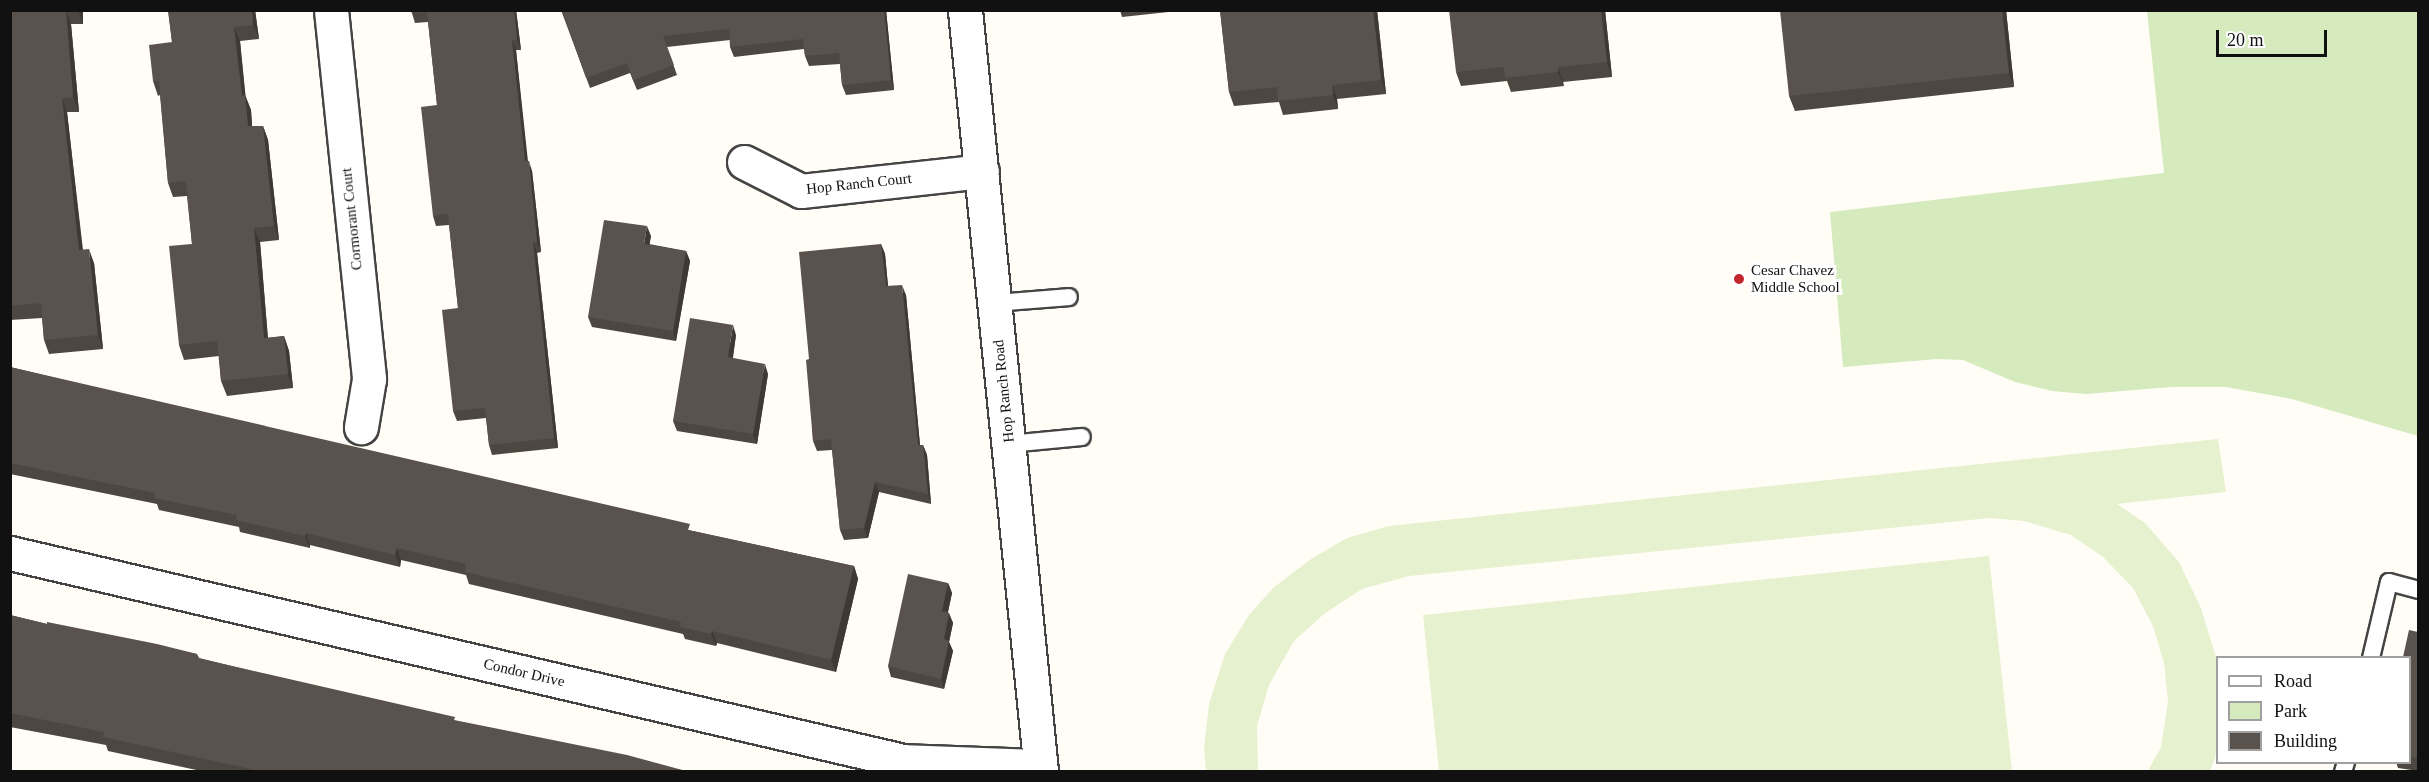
<!DOCTYPE html>
<style>
body{margin:0}
#map{position:relative;width:2429px;height:782px;overflow:hidden;background:#fffdf5;font-family:"Times New Roman",serif}
div>[style]{position:absolute}
.green>*{inset:0;background:#d5ebbd}
.pitch>*{inset:0;background:#e6f2cf}
.roads{filter:drop-shadow(2px 0 #444) drop-shadow(-2px 0 #444) drop-shadow(0 2px #444) drop-shadow(0 -2px #444)}
.lane>*{height:16px;margin:-8px;padding:0 8px;transform-origin:8px;border-radius:8px;background:#fff}
.street>*{height:33px;margin:-16.5px;padding:0 16.5px;transform-origin:16.5px;border-radius:16.5px;background:#fff}
.wall>*{inset:0;background:#4d4742}
.shaded-wall>*{inset:0;background:#3f3936}
.building>*{inset:0;background:#5a524d}
.dots>*{width:16px;height:16px;translate:-50% -50%;box-sizing:border-box;border:3px solid #fff;border-radius:50%}
span{translate:-50% -50%;white-space:nowrap;text-align:center;line-height:1.15;-webkit-text-stroke:6px #fff;paint-order:stroke}
.street-label{font-size:15px;color:#111}
.poi-label{font-size:15px;color:#111}
.left{translate:0 -50%;text-align:left}
.frame{position:absolute;inset:0;border:12px solid #111;pointer-events:none}
.legend{position:absolute;left:2216px;top:656px;width:195px;height:108px;box-sizing:border-box;background:#fff;border:2px solid #a0a0a0;margin:0;padding:8px 10px;list-style:none;font-size:18px;color:#111}
.legend li{display:flex;align-items:center;gap:12px;height:30px}
.legend b{width:30px;border:2px solid #a0a0a0}
.scale{position:absolute;left:2216px;top:30px;width:111px;height:27px;box-sizing:border-box;border:3px solid #111;border-top:0;padding-left:8px;font-size:18px;line-height:21px;white-space:nowrap;color:#111;-webkit-text-stroke:4px #fff;paint-order:stroke}
</style>
<div id="map">
<div class="green">
<div style="clip-path:polygon(2147px 11px,2418px 11px,2418px 436px,2292px 399px,2226px 387px,2171px 387px,2086px 394px,2052px 391px,2015px 382px,1963px 360px,1937px 359px,1843px 367px,1830px 212px,2164px 173px)"></div>
</div>
<div class="pitch">
<div style="clip-path:polygon(2218px 439px,2226px 492px,2117px 504px,2145px 523px,2179px 562px,2201px 608px,2218px 664px,2217px 740px,2215px 758px,2210px 771px,2148px 771px,2161px 747px,2168px 701px,2164px 663px,2153px 626px,2133px 588px,2103px 557px,2071px 535px,2024px 521px,1990px 518px,1409px 576px,1362px 589px,1324px 614px,1294px 641px,1269px 685px,1257px 726px,1258px 771px,1206px 771px,1204px 748px,1209px 704px,1225px 654px,1249px 615px,1273px 588px,1311px 559px,1347px 538px,1389px 526px)"></div>
<div style="clip-path:polygon(1989px 556px,2012px 771px,1439px 771px,1423px 615px)"></div>
</div>
<div class="roads">
<div class="lane">
<div style="left:995px;top:303px;width:74px;rotate:-4.6deg"></div>
<div style="left:1009px;top:444px;width:73px;rotate:-5.5deg"></div>
<div style="left:2371px;top:658px;width:78px;rotate:-76.7deg"></div>
<div style="left:2389px;top:582px;width:30px;rotate:15deg"></div>
<div style="left:2343px;top:772px;width:10px;rotate:-73deg"></div>
</div>
<div class="street">
<div style="left:331px;top:10px;width:371px;rotate:84.1deg"></div>
<div style="left:369px;top:379px;width:49px;rotate:99.5deg"></div>
<div style="left:965px;top:10px;width:766px;rotate:84.3deg"></div>
<div style="left:744px;top:162px;width:64px;rotate:27deg"></div>
<div style="left:801px;top:191px;width:182px;rotate:-6.3deg"></div>
<div style="left:10px;top:553px;width:917px;rotate:13.11deg"></div>
<div style="left:903px;top:761px;width:137px;rotate:2.1deg"></div>
</div>
</div>
<div class="wall">
<div style="clip-path:polygon(10px 10px,83px 10px,83px 24px,71px 24px,79px 112px,67px 112px,83px 250px,94px 263px,103px 349px,49px 354px,44px 340px,42px 318px,10px 320px)"></div>
<div style="clip-path:polygon(168px 10px,255px 10px,259px 39px,240px 41px,245px 95px,251px 110px,252px 126px,263px 126px,268px 140px,279px 240px,260px 242px,268px 338px,284px 336px,289px 351px,293px 388px,227px 396px,221px 381px,219px 356px,184px 360px,179px 345px,192px 244px,187px 196px,173px 197px,168px 183px,160px 95px,158px 96px,153px 81px,172px 42px)"></div>
<div style="clip-path:polygon(411px 10px,516px 10px,521px 50px,516px 50px,527px 161px,532px 171px,541px 252px,537px 253px,558px 448px,492px 455px,489px 445px,486px 418px,457px 421px,453px 411px,458px 308px,449px 225px,436px 226px,433px 216px,437px 105px,428px 22px,415px 23px)"></div>
<div style="clip-path:polygon(561px 10px,886px 10px,894px 90px,846px 95px,842px 85px,840px 64px,809px 66px,805px 56px,804px 49px,734px 57px,730px 47px,730px 40px,667px 47px,677px 75px,637px 90px,630px 73px,590px 88px)"></div>
<div style="clip-path:polygon(1120px 10px,1187px 10px,1122px 17px)"></div>
<div style="clip-path:polygon(1220px 10px,1377px 10px,1386px 94px,1337px 99px,1338px 109px,1283px 115px,1279px 102px,1234px 106px,1229px 92px)"></div>
<div style="clip-path:polygon(1605px 10px,1612px 77px,1563px 82px,1564px 86px,1511px 92px,1507px 81px,1461px 86px,1456px 72px)"></div>
<div style="clip-path:polygon(2006px 10px,2014px 87px,1795px 111px,1789px 96px)"></div>
<div style="clip-path:polygon(651px 236px,649px 244px,686px 251px,690px 261px,676px 341px,592px 327px,588px 317px)"></div>
<div style="clip-path:polygon(881px 244px,885px 254px,888px 286px,906px 295px,920px 445px,923px 445px,927px 455px,931px 504px,879px 492px,868px 538px,844px 540px,840px 530px,832px 450px,817px 451px,813px 441px,809px 359px)"></div>
<div style="clip-path:polygon(736px 335px,733px 358px,768px 374px,757px 444px,677px 431px,673px 421px)"></div>
<div style="clip-path:polygon(10px 367px,693px 531px,854px 566px,858px 579px,836px 672px,717px 643px,716px 646px,685px 639px,683px 634px,469px 584px,466px 575px,401px 560px,400px 567px,310px 545px,310px 548px,240px 532px,239px 527px,159px 510px,157px 504px,10px 474px)"></div>
<div style="clip-path:polygon(948px 583px,952px 593px,948px 612px,953px 623px,949px 642px,953px 651px,944px 689px,891px 677px,888px 666px)"></div>
<div style="clip-path:polygon(10px 615px,47px 624px,197px 654px,199px 658px,456px 721px,686px 771px,201px 771px,108px 751px,106px 745px,10px 727px)"></div>
<div style="clip-path:polygon(2418px 632px,2418px 771px,2398px 768px,2396px 762px,2409px 762px,2409px 657px)"></div>
</div>
<div class="shaded-wall">
<div style="clip-path:polygon(66px 10px,71px 24px,79px 112px,73px 97px)"></div>
<div style="clip-path:polygon(78px 10px,83px 10px,83px 24px)"></div>
<div style="clip-path:polygon(252px 10px,255px 10px,259px 39px,253px 25px)"></div>
<div style="clip-path:polygon(514px 10px,516px 10px,521px 50px,517px 39px)"></div>
<div style="clip-path:polygon(884px 10px,886px 10px,894px 90px,891px 80px)"></div>
<div style="clip-path:polygon(1373px 10px,1377px 10px,1386px 94px,1381px 80px)"></div>
<div style="clip-path:polygon(1601px 10px,1605px 10px,1612px 77px,1607px 62px)"></div>
<div style="clip-path:polygon(2002px 10px,2006px 10px,2014px 87px,2009px 73px)"></div>
<div style="clip-path:polygon(234px 27px,240px 41px,247px 110px,242px 96px)"></div>
<div style="clip-path:polygon(512px 40px,516px 50px,529px 171px,525px 161px)"></div>
<div style="clip-path:polygon(1558px 67px,1563px 82px,1564px 86px,1558px 72px)"></div>
<div style="clip-path:polygon(1332px 85px,1337px 99px,1338px 109px,1333px 95px)"></div>
<div style="clip-path:polygon(245px 95px,251px 110px,253px 141px,248px 126px)"></div>
<div style="clip-path:polygon(62px 98px,67px 112px,84px 264px,79px 250px)"></div>
<div style="clip-path:polygon(263px 126px,268px 140px,279px 240px,274px 226px)"></div>
<div style="clip-path:polygon(529px 161px,532px 171px,541px 252px,537px 242px)"></div>
<div style="clip-path:polygon(647px 226px,651px 236px,648px 254px,644px 244px)"></div>
<div style="clip-path:polygon(254px 228px,260px 242px,269px 353px,264px 338px)"></div>
<div style="clip-path:polygon(533px 242px,537px 253px,558px 448px,554px 438px)"></div>
<div style="clip-path:polygon(881px 244px,885px 254px,889px 297px,886px 286px)"></div>
<div style="clip-path:polygon(89px 249px,94px 263px,103px 349px,98px 335px)"></div>
<div style="clip-path:polygon(686px 251px,690px 261px,676px 341px,673px 331px)"></div>
<div style="clip-path:polygon(902px 285px,906px 295px,921px 456px,918px 445px)"></div>
<div style="clip-path:polygon(733px 325px,736px 335px,731px 368px,728px 357px)"></div>
<div style="clip-path:polygon(284px 336px,289px 351px,293px 388px,288px 374px)"></div>
<div style="clip-path:polygon(765px 364px,768px 374px,757px 444px,753px 434px)"></div>
<div style="clip-path:polygon(923px 445px,927px 455px,931px 504px,928px 494px)"></div>
<div style="clip-path:polygon(875px 482px,879px 492px,868px 538px,864px 528px)"></div>
<div style="clip-path:polygon(306px 533px,310px 545px,310px 548px,305px 536px)"></div>
<div style="clip-path:polygon(397px 548px,401px 560px,400px 567px,395px 555px)"></div>
<div style="clip-path:polygon(854px 566px,858px 579px,836px 672px,831px 660px)"></div>
<div style="clip-path:polygon(948px 583px,952px 593px,946px 621px,942px 611px)"></div>
<div style="clip-path:polygon(949px 613px,953px 623px,949px 642px,953px 651px,944px 689px,941px 679px,944px 639px)"></div>
<div style="clip-path:polygon(712px 631px,717px 643px,716px 646px,711px 634px)"></div>
</div>
<div class="building">
<div style="clip-path:polygon(10px 10px,66px 10px,73px 97px,62px 98px,79px 250px,89px 249px,98px 335px,44px 340px,41px 303px,10px 306px)"></div>
<div style="clip-path:polygon(168px 10px,252px 10px,253px 25px,234px 27px,242px 96px,245px 95px,248px 126px,263px 126px,274px 226px,254px 228px,264px 338px,284px 336px,288px 374px,221px 381px,217px 341px,179px 345px,169px 246px,192px 244px,186px 181px,168px 183px,159px 81px,153px 81px,149px 45px,172px 42px)"></div>
<div style="clip-path:polygon(411px 10px,514px 10px,517px 39px,512px 40px,525px 161px,529px 161px,537px 242px,533px 242px,554px 438px,489px 445px,485px 408px,453px 411px,442px 310px,458px 308px,448px 214px,433px 216px,421px 107px,437px 105px,427px 12px,412px 13px)"></div>
<div style="clip-path:polygon(562px 10px,884px 10px,891px 80px,842px 85px,839px 53px,805px 56px,803px 39px,730px 47px,729px 29px,663px 36px,674px 65px,633px 80px,627px 63px,586px 78px)"></div>
<div style="clip-path:polygon(1220px 10px,1373px 10px,1381px 80px,1332px 85px,1333px 95px,1278px 101px,1277px 87px,1229px 92px)"></div>
<div style="clip-path:polygon(1449px 10px,1601px 10px,1607px 62px,1558px 67px,1558px 72px,1505px 78px,1504px 67px,1456px 72px)"></div>
<div style="clip-path:polygon(1780px 10px,2002px 10px,2009px 73px,1789px 96px)"></div>
<div style="clip-path:polygon(604px 220px,647px 226px,644px 244px,686px 251px,673px 331px,588px 317px)"></div>
<div style="clip-path:polygon(881px 244px,886px 286px,902px 285px,918px 445px,923px 445px,928px 494px,875px 482px,864px 528px,840px 530px,831px 439px,813px 441px,806px 360px,809px 359px,799px 252px)"></div>
<div style="clip-path:polygon(690px 318px,733px 325px,728px 357px,765px 364px,753px 434px,673px 421px)"></div>
<div style="clip-path:polygon(10px 367px,690px 524px,688px 530px,854px 566px,831px 660px,712px 631px,711px 634px,680px 627px,681px 622px,465px 572px,466px 564px,397px 548px,395px 555px,306px 533px,305px 536px,236px 520px,237px 515px,154px 498px,155px 493px,10px 463px)"></div>
<div style="clip-path:polygon(908px 574px,948px 583px,942px 611px,949px 613px,944px 639px,949px 641px,941px 679px,888px 666px)"></div>
<div style="clip-path:polygon(10px 615px,47px 624px,47px 622px,157px 644px,197px 654px,197px 658px,455px 717px,454px 720px,627px 755px,686px 771px,260px 771px,103px 737px,104px 732px,10px 713px)"></div>
<div style="clip-path:polygon(2409px 630px,2418px 632px,2418px 758px,2409px 757px,2409px 657px,2403px 657px)"></div>
</div>
<div class="dots">
<div style="left:1739px;top:279px;background:#c4262e"></div>
</div>
<div class="street-label">
<span style="left:859px;top:184px;rotate:-6deg">Hop Ranch Court</span>
<span style="left:352px;top:219px;rotate:-96deg">Cormorant Court</span>
<span style="left:1004px;top:391px;rotate:-96deg">Hop Ranch Road</span>
<span style="left:524px;top:673px;rotate:13deg">Condor Drive</span>
</div>
<div class="poi-label">
<span class="left" style="left:1751px;top:279px">Cesar Chavez<br>Middle School</span>
</div>
<div class="frame"></div>
<ul class="legend">
<li><b style="height:8px;background:#fff"></b>Road</li>
<li><b style="height:16px;background:#d5ebbd"></b>Park</li>
<li><b style="height:16px;background:#5a524d"></b>Building</li>
</ul>
<div class="scale">20 m</div>
</div>
